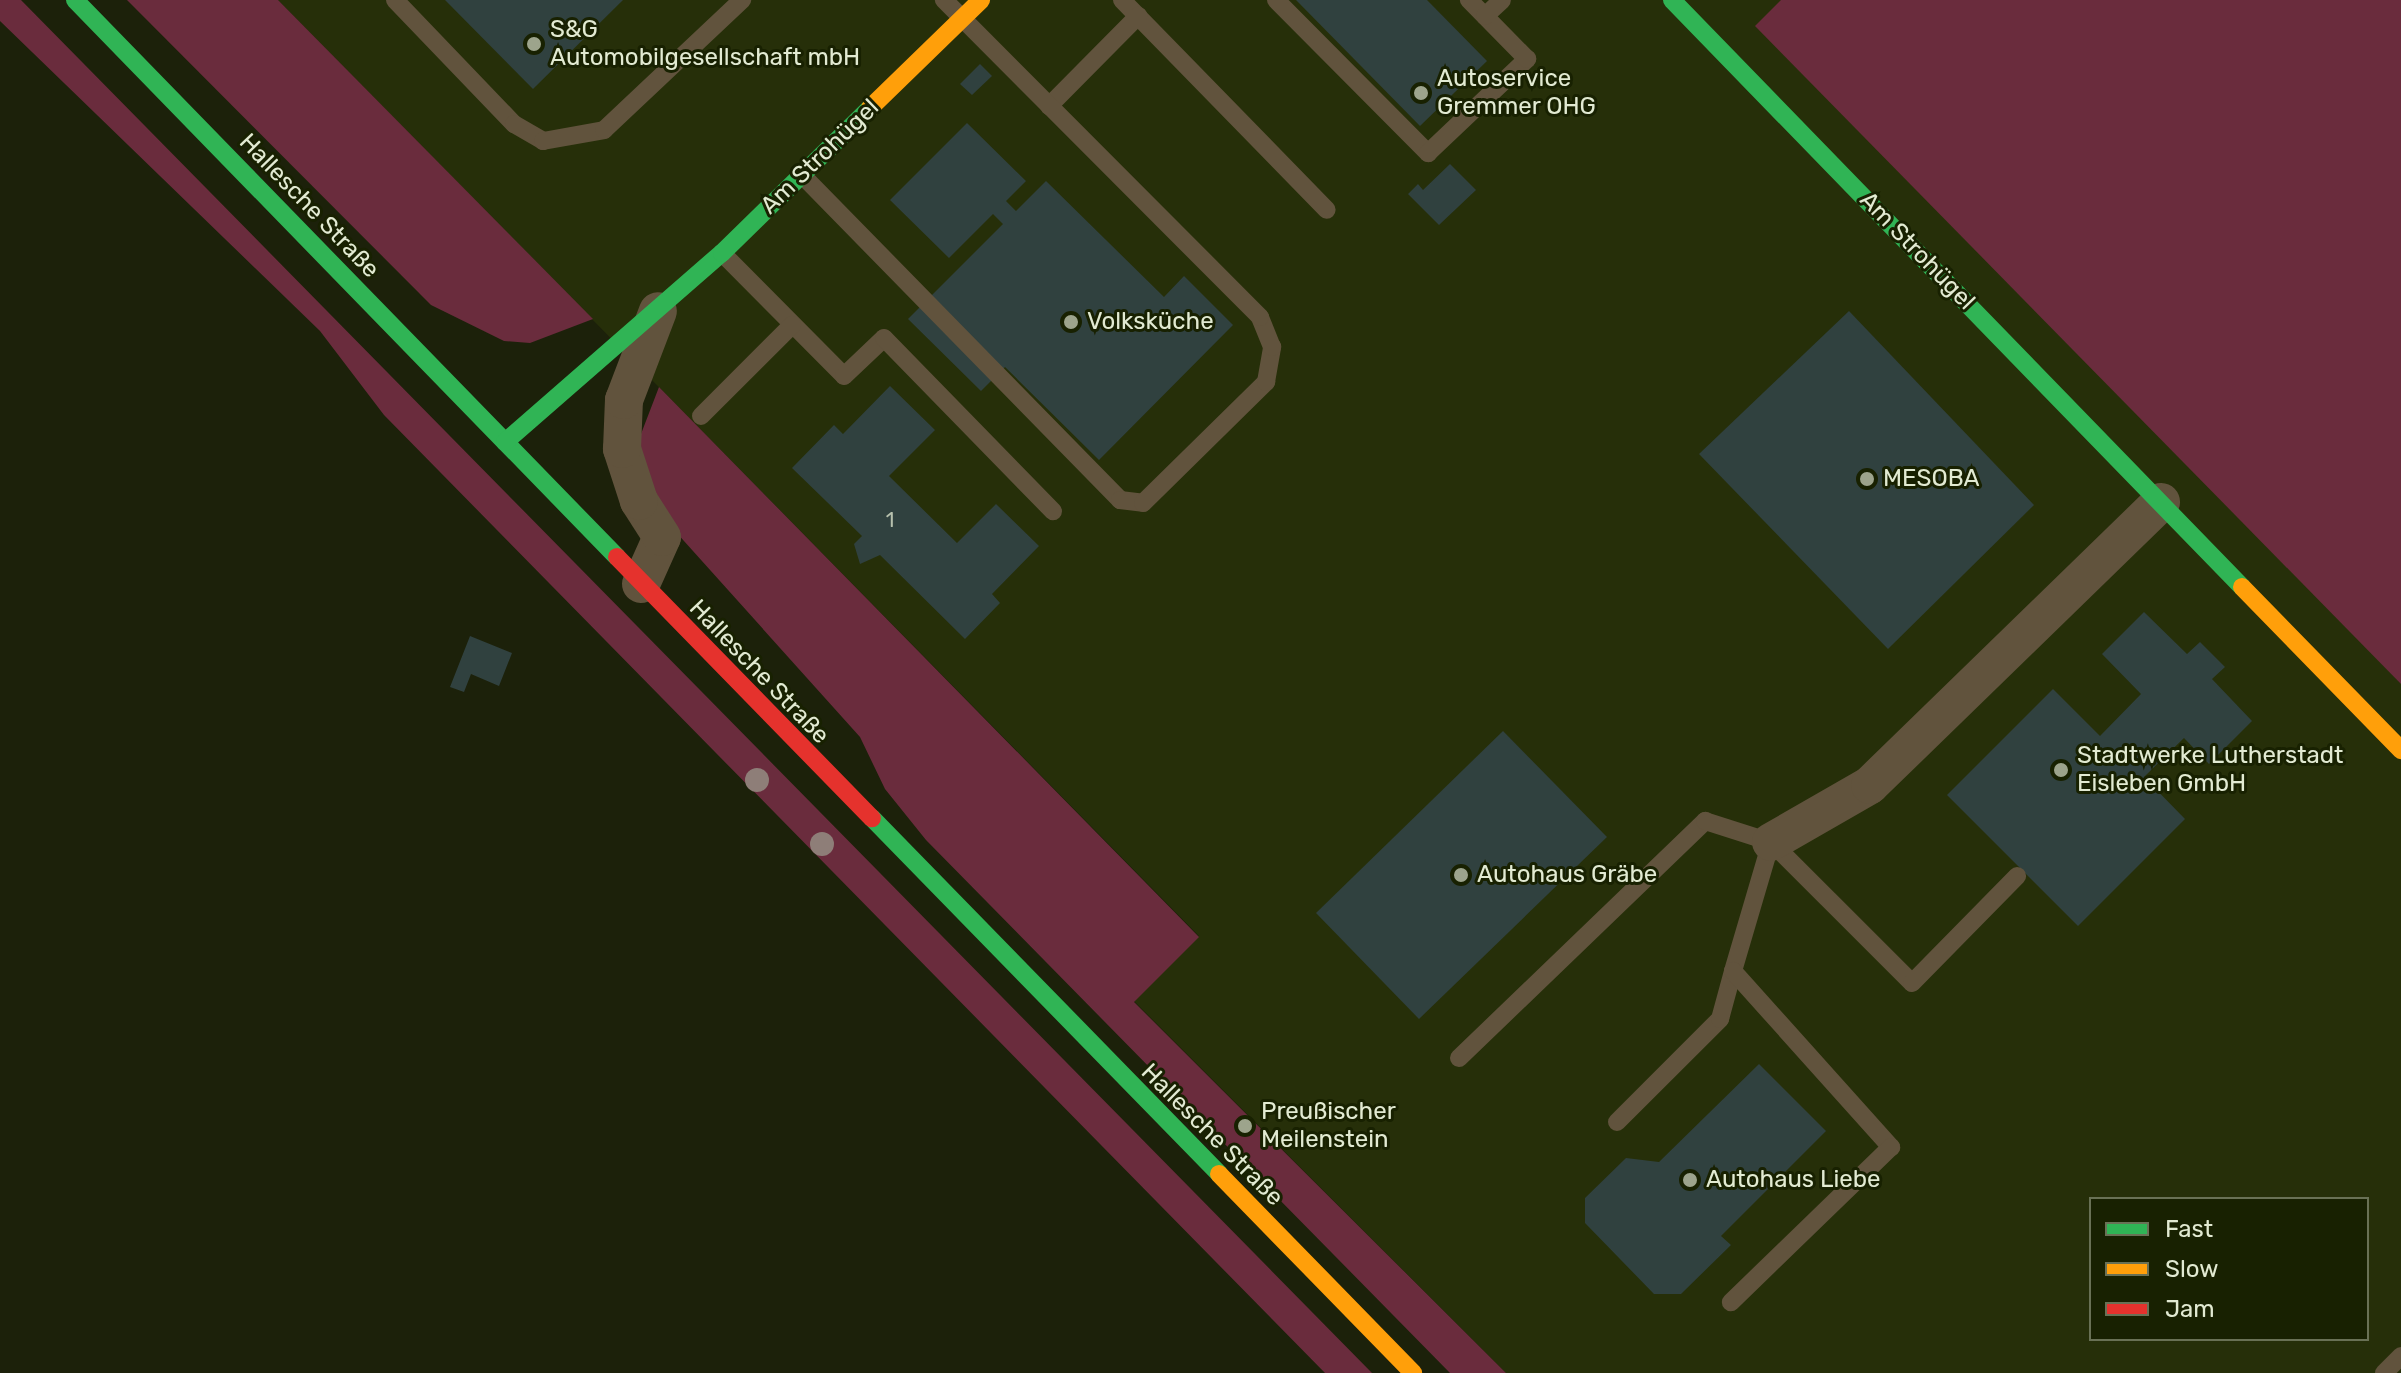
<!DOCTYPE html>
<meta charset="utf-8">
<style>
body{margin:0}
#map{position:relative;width:2401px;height:1373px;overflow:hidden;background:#1c210a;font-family:Rubik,sans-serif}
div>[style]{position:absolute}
.built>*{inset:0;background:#262f09}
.green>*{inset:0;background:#6a2c3d}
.building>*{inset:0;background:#30413f}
.lane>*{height:18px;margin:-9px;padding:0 9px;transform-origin:9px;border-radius:9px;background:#61533d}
.street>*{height:38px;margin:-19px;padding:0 19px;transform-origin:19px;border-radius:19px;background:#61533d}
.fast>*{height:18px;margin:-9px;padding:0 9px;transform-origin:9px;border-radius:9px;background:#30b455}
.slow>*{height:18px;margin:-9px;padding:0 9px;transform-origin:9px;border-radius:9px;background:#ff9f0a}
.jam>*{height:18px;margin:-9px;padding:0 9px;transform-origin:9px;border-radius:9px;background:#e5322d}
.trees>*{width:24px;height:24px;margin:-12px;border-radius:50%;background:#8e7e78}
.dots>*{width:22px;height:22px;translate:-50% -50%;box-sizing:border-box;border:4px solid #182101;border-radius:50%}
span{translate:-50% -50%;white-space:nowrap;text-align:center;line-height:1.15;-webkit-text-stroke:6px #182101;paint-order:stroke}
.number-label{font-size:20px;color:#b6c0ad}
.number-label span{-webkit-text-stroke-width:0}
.poi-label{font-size:24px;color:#e2ead2}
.left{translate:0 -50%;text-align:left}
.street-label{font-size:24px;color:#e2ead2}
.legend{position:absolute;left:2089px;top:1197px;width:280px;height:144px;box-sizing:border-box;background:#182101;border:2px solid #697155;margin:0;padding:10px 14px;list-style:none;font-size:24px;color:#e2ead2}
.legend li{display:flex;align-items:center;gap:16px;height:40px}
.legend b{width:40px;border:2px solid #697155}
</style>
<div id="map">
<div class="built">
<div style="clip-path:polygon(evenodd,278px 0,1781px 0,2401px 684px,2401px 1373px,1506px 1373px,1134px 1001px,1199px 936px,278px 0,2091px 1199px,2367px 1199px,2367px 1339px,2091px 1339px,2091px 1199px)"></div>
</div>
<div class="green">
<div style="clip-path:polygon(0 0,21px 0,1372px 1373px,1325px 1373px,384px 415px,320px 331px,0 21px)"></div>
<div style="clip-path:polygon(127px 0,278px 0,593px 319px,530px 343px,504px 341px,431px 305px)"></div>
<div style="clip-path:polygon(1781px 0,2401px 0,2401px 684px,1755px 26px)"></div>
<div style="clip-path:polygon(659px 387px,1199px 937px,1134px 1002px,1506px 1373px,1450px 1373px,926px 840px,885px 789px,860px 737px,675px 531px,649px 489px,636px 447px)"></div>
</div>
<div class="building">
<div style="clip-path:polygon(445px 0,623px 0,533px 89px)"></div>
<div style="clip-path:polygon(1296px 0,1427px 0,1487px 61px,1420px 126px)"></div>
<div style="clip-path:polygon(980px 64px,992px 76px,972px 95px,960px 84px)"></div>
<div style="clip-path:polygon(967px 123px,1026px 181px,1006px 201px,1016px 211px,1046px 181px,1164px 297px,1184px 276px,1233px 325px,1099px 460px,1005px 367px,981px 391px,908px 319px,1003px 224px,993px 214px,949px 258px,890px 200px)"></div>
<div style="clip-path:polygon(1450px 164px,1476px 190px,1439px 225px,1408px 194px,1418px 184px,1423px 190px)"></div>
<div style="clip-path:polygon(1849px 311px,2034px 505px,1888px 649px,1699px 454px)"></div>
<div style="clip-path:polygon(890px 386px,935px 430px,889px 476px,957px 543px,996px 504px,1039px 546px,992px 594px,1000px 603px,965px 639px,880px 555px,860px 564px,854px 544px,862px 536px,792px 468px,834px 425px,843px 434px)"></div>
<div style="clip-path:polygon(2144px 612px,2187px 654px,2200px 642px,2225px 667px,2212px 679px,2252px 721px,2209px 764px,2184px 738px,2144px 777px,2185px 819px,2078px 926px,1947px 795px,2053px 689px,2100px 736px,2141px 694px,2102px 654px)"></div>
<div style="clip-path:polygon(470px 636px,512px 653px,499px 686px,471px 674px,464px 692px,450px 687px)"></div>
<div style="clip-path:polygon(1503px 731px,1607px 837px,1419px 1019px,1316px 913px)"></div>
<div style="clip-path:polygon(1759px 1064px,1826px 1131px,1721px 1236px,1731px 1245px,1681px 1294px,1654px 1294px,1585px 1223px,1585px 1198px,1626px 1158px,1659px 1162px)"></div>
</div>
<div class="lane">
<div style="left:395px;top:0;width:172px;rotate:46.2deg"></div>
<div style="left:514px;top:124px;width:34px;rotate:30deg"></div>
<div style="left:543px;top:141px;width:62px;rotate:-10.2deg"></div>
<div style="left:604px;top:130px;width:190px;rotate:-43.3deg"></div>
<div style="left:1122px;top:0;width:293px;rotate:45.7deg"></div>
<div style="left:1276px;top:0;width:216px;rotate:45.2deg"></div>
<div style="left:1428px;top:153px;width:137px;rotate:-43.5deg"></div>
<div style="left:1527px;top:59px;width:83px;rotate:-134.5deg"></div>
<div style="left:1485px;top:16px;width:23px;rotate:-43deg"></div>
<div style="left:1049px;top:106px;width:127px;rotate:-45.3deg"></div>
<div style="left:802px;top:175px;width:455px;rotate:45.6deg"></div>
<div style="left:1120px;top:500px;width:23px;rotate:7deg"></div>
<div style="left:1143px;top:503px;width:173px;rotate:-44.5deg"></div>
<div style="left:1266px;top:382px;width:36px;rotate:-80deg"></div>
<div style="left:1272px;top:347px;width:32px;rotate:-112deg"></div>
<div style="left:1260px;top:317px;width:448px;rotate:-134.9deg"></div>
<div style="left:722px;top:253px;width:173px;rotate:45.2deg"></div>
<div style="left:844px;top:376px;width:55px;rotate:-43.5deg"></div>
<div style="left:884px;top:338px;width:242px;rotate:45.7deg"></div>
<div style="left:701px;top:416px;width:129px;rotate:-45deg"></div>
<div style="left:1771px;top:842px;width:199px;rotate:45deg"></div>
<div style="left:1912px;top:983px;width:150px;rotate:-45.5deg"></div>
<div style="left:1459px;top:1058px;width:342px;rotate:-43.9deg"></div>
<div style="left:1705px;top:821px;width:69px;rotate:17.7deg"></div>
<div style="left:1771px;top:842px;width:134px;rotate:106.4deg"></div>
<div style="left:1617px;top:1122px;width:146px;rotate:-45deg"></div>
<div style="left:1720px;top:1019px;width:50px;rotate:-74.8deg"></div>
<div style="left:1733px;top:971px;width:237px;rotate:48.1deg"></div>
<div style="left:1891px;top:1147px;width:223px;rotate:135.9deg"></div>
<div style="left:2384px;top:1373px;width:24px;rotate:-45deg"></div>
</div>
<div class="street">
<div style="left:641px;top:584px;width:51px;rotate:-65.9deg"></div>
<div style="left:662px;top:537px;width:43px;rotate:-122.6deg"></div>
<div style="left:639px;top:501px;width:55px;rotate:-108.1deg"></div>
<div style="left:622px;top:449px;width:49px;rotate:-87.7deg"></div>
<div style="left:624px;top:400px;width:95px;rotate:-69.1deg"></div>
<div style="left:1771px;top:842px;width:114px;rotate:-29.9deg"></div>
<div style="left:1870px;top:785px;width:406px;rotate:-44.2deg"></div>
</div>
<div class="fast">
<div style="left:75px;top:0;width:777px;rotate:45.78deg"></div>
<div style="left:1672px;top:0;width:818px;rotate:45.84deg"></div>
<div style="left:505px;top:442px;width:288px;rotate:-41.1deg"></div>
<div style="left:722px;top:253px;width:207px;rotate:-44.4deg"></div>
<div style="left:872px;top:818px;width:497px;rotate:45.7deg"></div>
</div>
<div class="slow">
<div style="left:870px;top:108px;width:155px;rotate:-44.2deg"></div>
<div style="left:2242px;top:587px;width:228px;rotate:45.7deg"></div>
<div style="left:1219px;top:1174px;width:278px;rotate:45.7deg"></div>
</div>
<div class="jam">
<div style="left:617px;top:557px;width:365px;rotate:45.7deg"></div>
</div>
<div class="trees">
<div style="left:757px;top:780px"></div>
<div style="left:822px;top:844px"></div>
</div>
<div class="dots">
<div style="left:534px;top:44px;background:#9da48c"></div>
<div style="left:1421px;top:93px;background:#9da48c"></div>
<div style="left:1071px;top:322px;background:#9da48c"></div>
<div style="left:1867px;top:479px;background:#9da48c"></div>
<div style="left:2061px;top:770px;background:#9da48c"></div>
<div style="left:1461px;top:875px;background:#9da48c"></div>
<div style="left:1245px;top:1126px;background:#9da48c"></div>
<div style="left:1690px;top:1180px;background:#9da48c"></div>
</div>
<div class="number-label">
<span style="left:890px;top:520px">1</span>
</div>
<div class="poi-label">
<span class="left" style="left:550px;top:44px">S&amp;G<br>Automobilgesellschaft mbH</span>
<span class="left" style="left:1437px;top:93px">Autoservice<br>Gremmer OHG</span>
<span class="left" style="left:1087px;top:322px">Volksküche</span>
<span class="left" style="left:1883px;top:479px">MESOBA</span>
<span class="left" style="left:2077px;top:770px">Stadtwerke Lutherstadt<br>Eisleben GmbH</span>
<span class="left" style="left:1477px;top:875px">Autohaus Gräbe</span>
<span class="left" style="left:1261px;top:1126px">Preußischer<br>Meilenstein</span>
<span class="left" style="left:1706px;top:1180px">Autohaus Liebe</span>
</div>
<div class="street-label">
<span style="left:820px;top:157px;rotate:-44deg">Am Strohügel</span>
<span style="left:309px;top:206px;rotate:46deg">Hallesche Straße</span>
<span style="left:1917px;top:251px;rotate:46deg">Am Strohügel</span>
<span style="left:759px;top:672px;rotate:46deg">Hallesche Straße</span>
<span style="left:1212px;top:1135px;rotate:45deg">Hallesche Straße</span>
</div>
<ul class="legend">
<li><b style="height:10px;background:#30b455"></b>Fast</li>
<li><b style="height:10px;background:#ff9f0a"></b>Slow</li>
<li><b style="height:10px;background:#e5322d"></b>Jam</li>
</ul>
</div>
